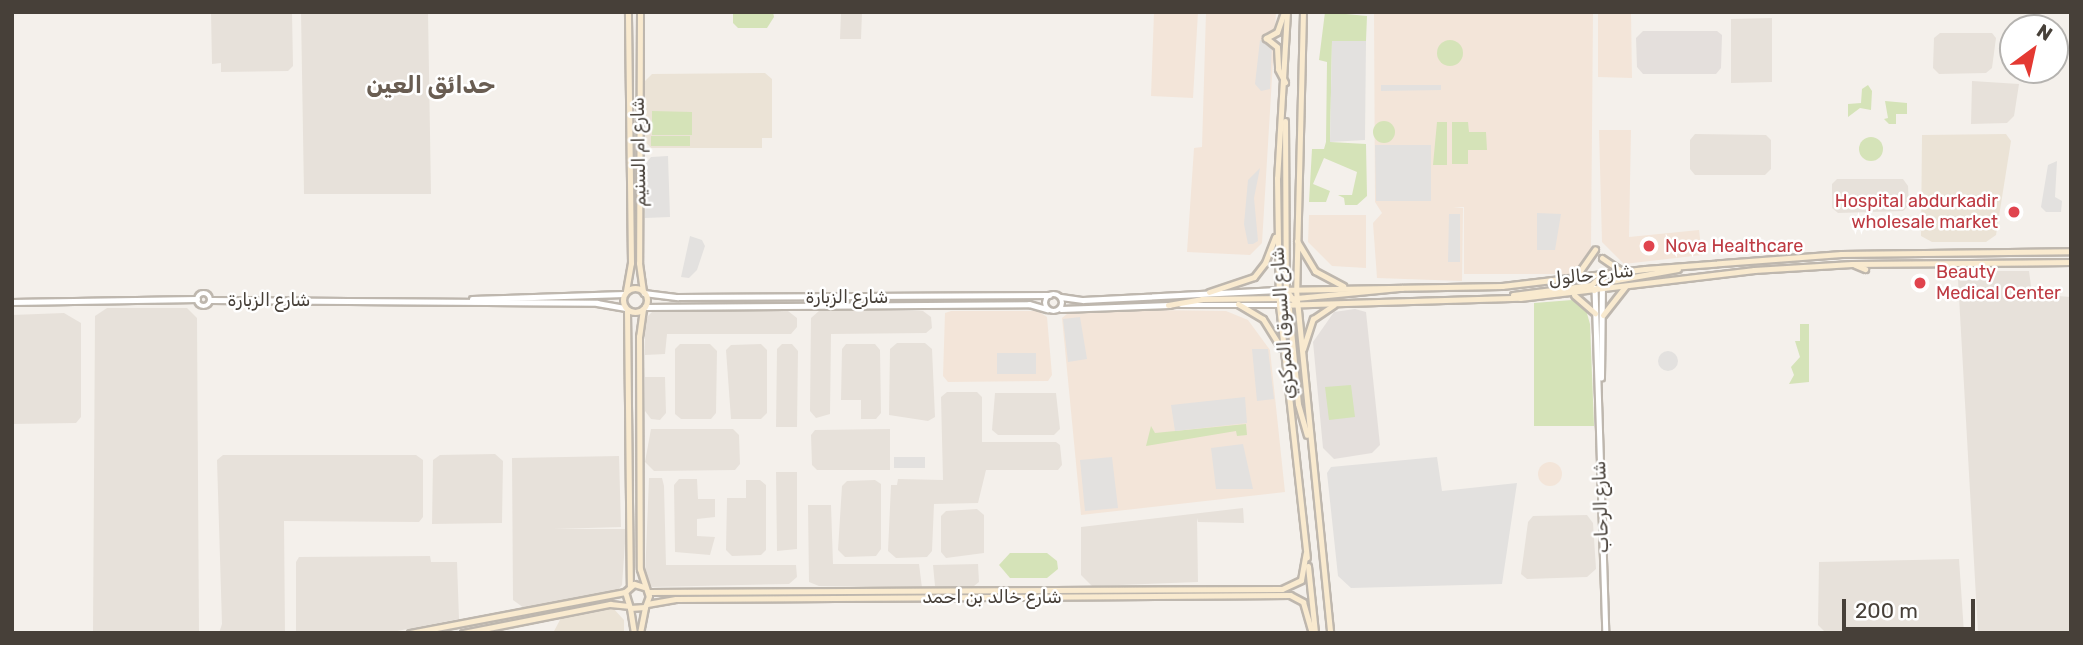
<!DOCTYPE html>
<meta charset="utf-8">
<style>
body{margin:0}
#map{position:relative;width:2083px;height:645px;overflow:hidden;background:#f4f0eb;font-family:Rubik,"Noto Naskh Arabic",sans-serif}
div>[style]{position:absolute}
.residential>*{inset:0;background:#e7e1da}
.commercial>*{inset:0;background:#f3e5d9}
.round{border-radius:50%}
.industrial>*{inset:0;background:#e4dfdc}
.education>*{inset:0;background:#ebe3d6}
.green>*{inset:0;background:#d5e3b8}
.parking>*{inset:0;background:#e3e1df}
.roads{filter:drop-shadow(2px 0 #beb7ae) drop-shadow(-2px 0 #beb7ae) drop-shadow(0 2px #beb7ae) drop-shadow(0 -2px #beb7ae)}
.tertiary>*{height:4.5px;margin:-2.25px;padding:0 2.25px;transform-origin:2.25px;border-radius:2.25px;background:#fff}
.tertiary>.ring{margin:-2.25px;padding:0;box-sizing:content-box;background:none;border:4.5px solid #fff;border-radius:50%}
.secondary>*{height:5px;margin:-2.5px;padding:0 2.5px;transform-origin:2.5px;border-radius:2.5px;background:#f9eacf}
.secondary>.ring{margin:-2.5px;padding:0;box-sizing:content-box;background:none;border:5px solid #f9eacf;border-radius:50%}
.dots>*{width:19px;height:19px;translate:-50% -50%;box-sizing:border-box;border:4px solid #fff;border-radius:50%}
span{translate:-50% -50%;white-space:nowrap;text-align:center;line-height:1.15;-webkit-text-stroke:5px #fff;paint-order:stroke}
.street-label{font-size:18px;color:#474039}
.health-label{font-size:18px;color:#be3a42}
.right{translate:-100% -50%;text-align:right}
.left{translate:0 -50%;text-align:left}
.district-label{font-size:24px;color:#695d52;font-weight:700}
.frame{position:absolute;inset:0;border:14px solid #474039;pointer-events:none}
.north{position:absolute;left:1999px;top:14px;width:70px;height:70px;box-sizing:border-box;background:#fff;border:2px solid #b5b3b0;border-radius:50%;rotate:33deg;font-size:19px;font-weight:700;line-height:28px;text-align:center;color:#474039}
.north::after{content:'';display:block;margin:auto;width:24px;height:32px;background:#e43932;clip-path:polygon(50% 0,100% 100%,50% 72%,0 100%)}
.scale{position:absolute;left:1842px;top:599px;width:133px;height:32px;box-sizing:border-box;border:4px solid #474039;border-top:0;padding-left:9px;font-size:21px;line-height:24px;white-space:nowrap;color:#474039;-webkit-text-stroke:5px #fff;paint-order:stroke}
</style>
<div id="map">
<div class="residential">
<div style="clip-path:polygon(211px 12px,292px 12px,293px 66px,288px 71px,221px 72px,221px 63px,212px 64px)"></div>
<div style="clip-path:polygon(301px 12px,428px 12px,431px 194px,304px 194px)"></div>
<div style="clip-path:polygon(841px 12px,862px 12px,861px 39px,840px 39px)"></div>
<div style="clip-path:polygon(1772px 18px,1772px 82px,1731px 83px,1731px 19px)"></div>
<div style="clip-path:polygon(1940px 33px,1992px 33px,1996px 38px,1992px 68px,1986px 73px,1939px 74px,1933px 68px,1934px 38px)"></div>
<div style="clip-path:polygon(1972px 81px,2019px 84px,2014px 116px,2007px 123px,1971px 124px)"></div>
<div style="clip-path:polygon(1695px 134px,1766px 135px,1771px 140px,1771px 169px,1765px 175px,1695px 175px,1690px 169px,1690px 140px)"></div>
<div style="clip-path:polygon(1837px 179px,1903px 179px,1908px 186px,1909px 205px,1903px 211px,1838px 213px,1832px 208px,1832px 184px)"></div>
<div style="clip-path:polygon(1968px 271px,2029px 271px,2032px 294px,2071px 297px,2071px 633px,1978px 633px,1958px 279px)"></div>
<div style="clip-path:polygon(107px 308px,187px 308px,197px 318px,199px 633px,93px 633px,95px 316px)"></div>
<div style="clip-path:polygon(653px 311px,788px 311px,797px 318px,797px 327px,791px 334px,667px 334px,665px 354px,645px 355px,645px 319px)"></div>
<div style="clip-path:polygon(819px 311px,923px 311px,931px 317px,932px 328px,926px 333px,831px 334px,830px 414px,816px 418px,810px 411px,811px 318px)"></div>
<div style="clip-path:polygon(64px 313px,81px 323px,81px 417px,76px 423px,12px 424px,12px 315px)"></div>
<div style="clip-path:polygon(897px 343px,925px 343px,932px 349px,935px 417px,928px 421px,889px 415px,890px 349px)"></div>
<div style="clip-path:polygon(680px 344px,710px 344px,717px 351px,716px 413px,711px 419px,681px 419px,675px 414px,675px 349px)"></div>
<div style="clip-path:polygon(761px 344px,767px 350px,767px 413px,761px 419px,731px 419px,726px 350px,731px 345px)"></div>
<div style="clip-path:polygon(782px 344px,792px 344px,798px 351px,797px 427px,776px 427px,777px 349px)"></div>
<div style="clip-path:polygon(846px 344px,875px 344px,880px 350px,881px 413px,876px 419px,861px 419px,861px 400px,841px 400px,842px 349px)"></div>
<div style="clip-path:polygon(645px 377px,665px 377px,666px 413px,660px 420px,651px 419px,645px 411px)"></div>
<div style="clip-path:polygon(947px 392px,977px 392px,982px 397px,982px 442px,1056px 442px,1060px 445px,1062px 465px,1058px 470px,986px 470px,978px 503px,934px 504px,932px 551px,927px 557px,896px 558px,888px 551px,891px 485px,897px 485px,898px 479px,943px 480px,941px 397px)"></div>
<div style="clip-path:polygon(995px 393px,1056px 393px,1060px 429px,1054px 435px,998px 435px,992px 430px)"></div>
<div style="clip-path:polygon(651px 429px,733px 429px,739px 435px,740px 464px,735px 470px,654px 471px,645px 462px)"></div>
<div style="clip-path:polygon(890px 429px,890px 470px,817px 470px,812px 465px,811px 435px,815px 430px)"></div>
<div style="clip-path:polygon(495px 454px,503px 461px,502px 523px,432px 524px,433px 460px,440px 455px)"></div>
<div style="clip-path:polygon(223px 455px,416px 455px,423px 460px,423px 517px,419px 522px,284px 521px,285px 633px,219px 633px,222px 624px,217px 460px)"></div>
<div style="clip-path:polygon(619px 456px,621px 527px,554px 529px,626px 529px,622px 585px,617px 591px,524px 608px,513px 600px,512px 458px)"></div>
<div style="clip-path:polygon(776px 472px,797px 472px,797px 549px,777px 551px)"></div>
<div style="clip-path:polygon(649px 478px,662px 478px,664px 486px,666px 565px,796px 565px,797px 577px,789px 584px,652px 587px,645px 578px)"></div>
<div style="clip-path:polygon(679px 479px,697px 479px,698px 499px,715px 499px,715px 517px,697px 519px,697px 536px,715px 537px,710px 555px,675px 552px,674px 485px)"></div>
<div style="clip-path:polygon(746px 480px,760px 480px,766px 485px,766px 550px,761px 555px,732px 556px,726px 550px,727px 498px,746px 498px)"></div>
<div style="clip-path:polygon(875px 480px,881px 484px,881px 549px,876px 556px,845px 557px,838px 550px,842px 486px,847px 481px)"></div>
<div style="clip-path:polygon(808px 505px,831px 505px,833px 564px,919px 564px,922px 588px,819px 586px,809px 582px)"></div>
<div style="clip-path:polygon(1243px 508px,1244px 523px,1198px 522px,1197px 518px,1198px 582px,1092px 586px,1081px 575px,1081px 527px)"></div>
<div style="clip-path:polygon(977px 509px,984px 515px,984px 553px,946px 558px,941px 552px,941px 516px,946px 511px)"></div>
<div style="clip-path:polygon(1587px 515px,1593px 523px,1596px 569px,1587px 577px,1527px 579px,1521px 574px,1528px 522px,1533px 516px)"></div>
<div style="clip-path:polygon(430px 556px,431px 562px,457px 562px,459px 619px,387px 633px,296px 633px,296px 562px,299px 557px)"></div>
<div style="clip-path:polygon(1959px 559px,1964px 633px,1824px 631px,1818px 625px,1819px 562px)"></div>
<div style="clip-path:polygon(978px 564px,979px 582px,974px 586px,935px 586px,933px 565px)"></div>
</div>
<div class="commercial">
<div style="clip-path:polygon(1154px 12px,1198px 12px,1193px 98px,1151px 96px)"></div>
<div style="clip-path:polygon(1206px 12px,1276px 12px,1262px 243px,1250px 255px,1187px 252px,1194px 148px,1202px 147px)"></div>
<div style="clip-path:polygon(1374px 12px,1593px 12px,1591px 249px,1575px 274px,1464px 274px,1464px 207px,1453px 207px,1463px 208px,1462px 281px,1377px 278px,1373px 223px,1382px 213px,1375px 202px)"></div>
<div style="clip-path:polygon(1598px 12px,1631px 12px,1632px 78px,1598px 77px)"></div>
<div style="clip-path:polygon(1599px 130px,1631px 130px,1629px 237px,1699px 230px,1702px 255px,1624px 264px,1602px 242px)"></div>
<div style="clip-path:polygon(1309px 215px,1366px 215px,1366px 268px,1332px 266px,1308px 242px)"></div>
<div style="clip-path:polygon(1073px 309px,1226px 311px,1248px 320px,1270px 350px,1285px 492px,1081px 515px,1062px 318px)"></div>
<div style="clip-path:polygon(951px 311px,1038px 311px,1047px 317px,1052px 375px,1048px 381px,948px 382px,943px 376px,945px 313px)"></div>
<div class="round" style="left:1538px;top:462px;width:24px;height:24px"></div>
</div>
<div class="industrial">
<div style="clip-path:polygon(1643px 31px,1717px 31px,1722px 35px,1721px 68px,1716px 74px,1643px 74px,1637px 67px,1636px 38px)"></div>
<div style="clip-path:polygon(1355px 309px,1366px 312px,1380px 445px,1372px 453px,1334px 459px,1323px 448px,1313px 342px,1334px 312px)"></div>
</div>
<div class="education">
<div style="clip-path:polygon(765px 73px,772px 79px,772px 138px,762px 138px,762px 148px,651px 148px,644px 140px,645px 81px,652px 74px)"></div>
<div style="clip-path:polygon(2006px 134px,2011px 141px,1996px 235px,1986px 242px,1932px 242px,1921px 236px,1922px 135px)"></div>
<div style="clip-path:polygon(613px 608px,624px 620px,624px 633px,553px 633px,561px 618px)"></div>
</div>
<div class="green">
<div style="clip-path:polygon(733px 12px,773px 12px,774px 17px,767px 28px,738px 28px,733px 23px)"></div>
<div style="clip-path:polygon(1325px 12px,1367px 16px,1366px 41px,1332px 41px,1330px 142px,1366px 144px,1367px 196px,1357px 205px,1345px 205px,1344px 198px,1338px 195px,1352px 195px,1357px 172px,1324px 158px,1313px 184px,1330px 191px,1326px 202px,1309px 202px,1312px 149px,1324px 149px,1326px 142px,1327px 62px,1319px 60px)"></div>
<div class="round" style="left:1437px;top:40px;width:26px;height:26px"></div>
<div style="clip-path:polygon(1868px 85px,1872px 91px,1871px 110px,1860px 108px,1848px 117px,1848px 104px,1861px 103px,1862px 89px)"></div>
<div style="clip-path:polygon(1885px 101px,1907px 103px,1907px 114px,1896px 114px,1896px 124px,1889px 124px,1884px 119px,1888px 118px)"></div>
<div style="clip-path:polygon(652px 111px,692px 112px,692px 135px,652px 135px)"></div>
<div class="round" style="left:1373px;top:121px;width:22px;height:22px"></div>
<div style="clip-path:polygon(1437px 122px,1447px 122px,1447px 165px,1433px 165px)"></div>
<div style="clip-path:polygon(1452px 122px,1468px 122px,1469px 132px,1486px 132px,1487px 150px,1468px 150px,1468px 164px,1452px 164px)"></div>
<div style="clip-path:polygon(651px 136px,690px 136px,690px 146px,651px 146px)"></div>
<div class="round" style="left:1859px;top:137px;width:24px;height:24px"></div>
<div style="clip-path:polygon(1572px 300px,1586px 310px,1590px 324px,1594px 426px,1534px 426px,1534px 303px)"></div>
<div style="clip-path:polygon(1800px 324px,1809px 324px,1809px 382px,1789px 384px,1794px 375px,1791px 367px,1800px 357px,1795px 341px,1800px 341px)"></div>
<div style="clip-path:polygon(1351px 385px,1355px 417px,1329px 420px,1325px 387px)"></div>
<div style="clip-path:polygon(1246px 424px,1247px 435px,1237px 436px,1236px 431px,1146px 446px,1151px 426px,1155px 433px)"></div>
<div style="clip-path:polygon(1010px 553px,1047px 553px,1057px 561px,1058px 569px,1047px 578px,1010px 578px,999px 565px)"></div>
</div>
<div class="parking">
<div style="clip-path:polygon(1260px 40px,1272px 45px,1270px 89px,1261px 91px,1255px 84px)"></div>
<div style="clip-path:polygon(1332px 41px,1366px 41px,1365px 140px,1330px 142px)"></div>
<div style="clip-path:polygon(1381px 85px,1441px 85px,1441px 90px,1381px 91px)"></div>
<div style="clip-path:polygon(1375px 145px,1431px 145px,1431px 201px,1376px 201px)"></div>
<div style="clip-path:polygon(668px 156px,670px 217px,645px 218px,646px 163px,651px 157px)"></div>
<div style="clip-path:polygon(2057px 161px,2055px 197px,2062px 201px,2061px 212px,2046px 212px,2041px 207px,2048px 165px)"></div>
<div style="clip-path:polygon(1260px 168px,1254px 198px,1258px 241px,1253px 244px,1248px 244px,1244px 224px,1248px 180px)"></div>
<div style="clip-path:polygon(1537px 213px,1561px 214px,1555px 250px,1537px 250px)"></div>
<div style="clip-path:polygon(1449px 214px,1460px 214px,1460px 262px,1448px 262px)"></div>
<div style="clip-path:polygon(690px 236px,702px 240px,705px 246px,697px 270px,689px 278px,681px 277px)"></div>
<div style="clip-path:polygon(1080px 317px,1087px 359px,1068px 362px,1063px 319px)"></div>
<div style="clip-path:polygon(1252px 349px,1268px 349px,1274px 399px,1257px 401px)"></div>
<div class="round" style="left:1658px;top:351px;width:20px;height:20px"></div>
<div style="clip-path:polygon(997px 353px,1036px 353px,1036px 374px,997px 374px)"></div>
<div style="clip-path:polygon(1245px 397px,1247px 423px,1175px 431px,1171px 405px)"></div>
<div style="clip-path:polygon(1243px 444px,1253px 489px,1216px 489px,1211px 448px)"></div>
<div style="clip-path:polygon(894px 457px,925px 457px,925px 468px,894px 468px)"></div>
<div style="clip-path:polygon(1112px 457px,1118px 508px,1085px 511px,1080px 460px)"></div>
<div style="clip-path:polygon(1437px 457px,1442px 491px,1517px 483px,1502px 584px,1351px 588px,1338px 576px,1327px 473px,1331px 467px)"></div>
</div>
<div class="roads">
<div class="tertiary">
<div style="left:1595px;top:288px;width:345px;rotate:88.2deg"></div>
<div style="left:644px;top:293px;width:34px;rotate:7deg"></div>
<div style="left:678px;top:297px;width:371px;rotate:-0.3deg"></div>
<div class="ring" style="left:197px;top:293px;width:9.5px;height:9.5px"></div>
<div class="ring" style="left:1045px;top:294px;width:13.5px;height:13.5px"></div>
<div style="left:1061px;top:297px;width:22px;rotate:8deg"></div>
<div style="left:1083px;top:300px;width:195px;rotate:-2.9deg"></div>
<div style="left:472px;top:299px;width:152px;rotate:-1.9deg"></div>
<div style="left:211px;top:300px;width:386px;rotate:0.4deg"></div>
<div style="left:597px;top:303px;width:29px;rotate:10deg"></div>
<div style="left:12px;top:302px;width:185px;rotate:-0.9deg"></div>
<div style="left:1181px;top:305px;width:98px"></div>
<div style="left:645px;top:307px;width:384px;rotate:-0.4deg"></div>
<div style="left:1029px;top:304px;width:19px;rotate:16deg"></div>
<div style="left:1061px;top:309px;width:108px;rotate:-2.1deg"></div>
<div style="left:1601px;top:378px;width:103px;rotate:-89.4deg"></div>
</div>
<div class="secondary">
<div style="left:640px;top:12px;width:251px;rotate:90.2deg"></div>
<div style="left:639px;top:263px;width:29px;rotate:82deg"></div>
<div style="left:1284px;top:12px;width:21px;rotate:109deg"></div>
<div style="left:1277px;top:32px;width:13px;rotate:151deg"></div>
<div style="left:1266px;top:38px;width:14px;rotate:39deg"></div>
<div style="left:1277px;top:47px;width:22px;rotate:87deg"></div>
<div style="left:1278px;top:69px;width:15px;rotate:62deg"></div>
<div style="left:1287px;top:12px;width:166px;rotate:93.4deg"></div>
<div style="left:1277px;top:178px;width:127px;rotate:89.1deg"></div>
<div style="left:1279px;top:305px;width:254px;rotate:83.7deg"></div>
<div style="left:1303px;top:12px;width:278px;rotate:91.4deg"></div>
<div style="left:1296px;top:290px;width:345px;rotate:84.3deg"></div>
<div style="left:1285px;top:121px;width:169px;rotate:89.7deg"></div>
<div style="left:1286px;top:290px;width:19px;rotate:54deg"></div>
<div style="left:1297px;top:241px;width:35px;rotate:59deg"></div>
<div style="left:1315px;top:271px;width:32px;rotate:28deg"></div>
<div style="left:1602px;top:258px;width:23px;rotate:34deg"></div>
<div style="left:1855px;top:265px;width:11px;rotate:22deg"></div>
<div style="left:1575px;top:278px;width:35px;rotate:-55deg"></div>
<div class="ring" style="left:623px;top:288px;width:19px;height:19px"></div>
<div style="left:1278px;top:290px;width:224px;rotate:-1deg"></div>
<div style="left:1502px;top:286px;width:144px;rotate:-6.8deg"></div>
<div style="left:1645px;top:269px;width:197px;rotate:-4.4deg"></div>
<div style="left:1841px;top:254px;width:230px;rotate:-0.7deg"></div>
<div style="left:1278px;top:290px;width:22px;rotate:60deg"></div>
<div style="left:1289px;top:309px;width:95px;rotate:84.6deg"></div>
<div style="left:1298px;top:404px;width:32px;rotate:74deg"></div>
<div style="left:1594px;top:290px;width:14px;rotate:-36deg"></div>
<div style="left:1605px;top:282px;width:74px;rotate:-10.1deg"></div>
<div style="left:626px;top:291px;width:28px;rotate:-80deg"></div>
<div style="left:631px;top:263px;width:251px;rotate:-90.7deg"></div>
<div style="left:1209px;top:292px;width:47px;rotate:-18.4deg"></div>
<div style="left:1254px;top:277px;width:18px;rotate:-52deg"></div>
<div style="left:1265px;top:263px;width:28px;rotate:-69deg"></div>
<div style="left:1513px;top:295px;width:79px;rotate:-7.3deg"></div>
<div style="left:1591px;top:285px;width:15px;rotate:-42deg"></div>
<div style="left:1574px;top:295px;width:28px;rotate:41deg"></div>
<div style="left:1286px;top:299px;width:116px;rotate:-5.5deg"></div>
<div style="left:1238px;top:304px;width:29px;rotate:31deg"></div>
<div style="left:1263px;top:319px;width:34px;rotate:58deg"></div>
<div style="left:1168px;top:305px;width:35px;rotate:-10deg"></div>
<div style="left:1202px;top:299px;width:80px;rotate:-0.7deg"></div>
<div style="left:1279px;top:305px;width:241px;rotate:-1.7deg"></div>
<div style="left:1520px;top:298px;width:236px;rotate:-6.8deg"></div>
<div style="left:1754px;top:270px;width:98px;rotate:-3.5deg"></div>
<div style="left:1852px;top:264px;width:219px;rotate:-0.5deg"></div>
<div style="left:643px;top:309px;width:27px;rotate:98deg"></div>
<div style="left:639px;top:336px;width:233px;rotate:89.8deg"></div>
<div style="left:640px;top:569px;width:28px;rotate:72deg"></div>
<div style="left:649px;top:596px;width:12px;rotate:110deg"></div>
<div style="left:645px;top:607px;width:15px;rotate:176deg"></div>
<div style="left:630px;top:608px;width:17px;rotate:-107deg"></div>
<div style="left:625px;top:592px;width:12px;rotate:-42deg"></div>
<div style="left:634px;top:584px;width:10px;rotate:17deg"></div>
<div style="left:627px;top:310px;width:276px;rotate:89.4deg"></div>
<div style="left:1603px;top:315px;width:36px;rotate:-52deg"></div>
<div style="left:1303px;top:349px;width:32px;rotate:-72deg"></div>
<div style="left:1313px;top:319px;width:25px;rotate:-34deg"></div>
<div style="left:1308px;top:566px;width:67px;rotate:84deg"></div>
<div style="left:648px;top:592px;width:634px;rotate:-0.27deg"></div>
<div style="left:1282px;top:589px;width:21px;rotate:-25deg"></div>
<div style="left:1301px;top:580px;width:27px;rotate:-80deg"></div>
<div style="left:647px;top:604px;width:29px;rotate:-10deg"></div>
<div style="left:676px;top:599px;width:614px;rotate:-0.37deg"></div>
<div style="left:1290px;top:595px;width:15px;rotate:28deg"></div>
<div style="left:1303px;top:602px;width:32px;rotate:74deg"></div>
<div style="left:630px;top:608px;width:25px;rotate:81deg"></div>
<div style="left:410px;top:633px;width:219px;rotate:-10.8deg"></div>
<div style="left:463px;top:633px;width:150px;rotate:-11.2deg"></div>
<div style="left:610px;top:604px;width:18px;rotate:6deg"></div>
<div style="left:640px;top:633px;width:26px;rotate:-79deg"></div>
</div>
</div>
<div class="dots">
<div style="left:2014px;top:212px;background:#e0444e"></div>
<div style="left:1649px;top:246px;background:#e0444e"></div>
<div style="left:1920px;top:283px;background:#e0444e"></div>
</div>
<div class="street-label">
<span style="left:639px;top:152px;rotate:-91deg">شارع ام السنيم</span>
<span style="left:1591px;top:275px;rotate:-6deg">شارع حالول</span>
<span style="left:847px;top:297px">شارع الزبارة</span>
<span style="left:269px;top:300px">شارع الزبارة</span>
<span style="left:1283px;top:323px;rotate:-94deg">شارع السوق المركزي</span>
<span style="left:1601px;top:507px;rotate:-92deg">شارع الرحاب</span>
<span style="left:992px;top:597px">شارع خالد بن احمد</span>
</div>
<div class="health-label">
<span class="right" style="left:1998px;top:212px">Hospital abdurkadir<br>wholesale market</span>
<span class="left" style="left:1665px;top:246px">Nova Healthcare</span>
<span class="left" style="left:1936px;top:283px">Beauty<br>Medical Center</span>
</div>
<div class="district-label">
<span style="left:431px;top:86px">حدائق العين</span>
</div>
<div class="frame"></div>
<div class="north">N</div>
<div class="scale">200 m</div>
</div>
